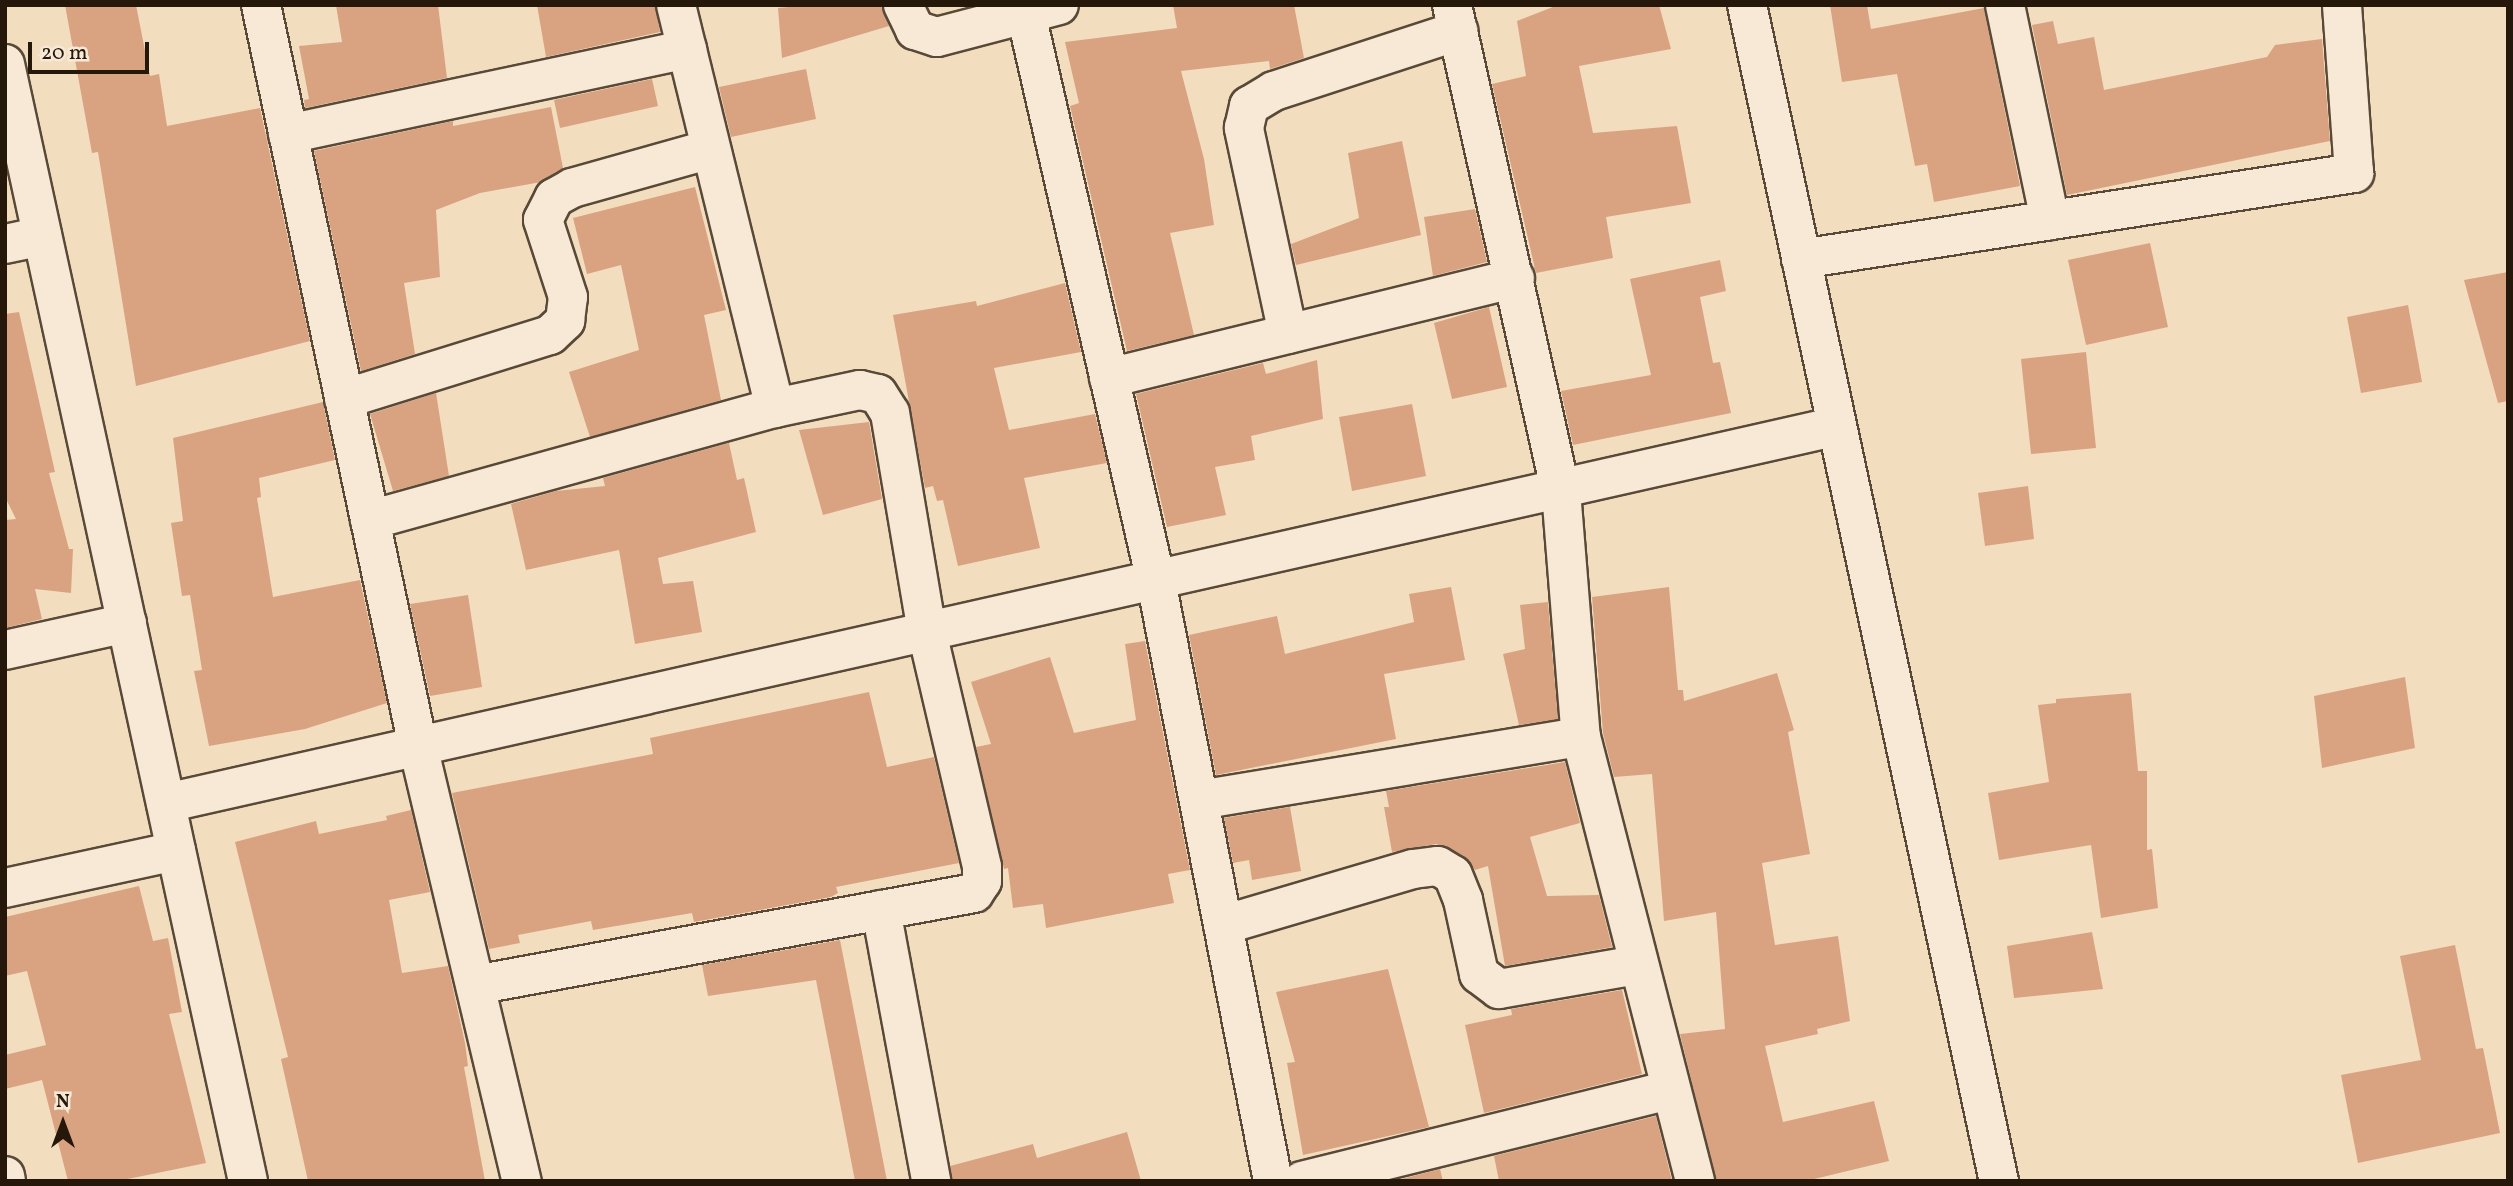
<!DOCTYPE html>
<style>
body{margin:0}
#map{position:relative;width:2513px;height:1186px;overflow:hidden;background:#f3ddbf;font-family:Vollkorn,serif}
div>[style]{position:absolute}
.building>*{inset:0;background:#d9a381}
.roads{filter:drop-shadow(2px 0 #584938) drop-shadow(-2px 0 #584938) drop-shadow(0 2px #584938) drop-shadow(0 -2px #584938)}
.minor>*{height:38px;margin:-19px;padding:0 19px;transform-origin:19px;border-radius:19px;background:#f7e9d5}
span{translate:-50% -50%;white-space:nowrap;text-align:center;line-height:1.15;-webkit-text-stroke:6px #f7e9d5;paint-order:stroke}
.frame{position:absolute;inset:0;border:7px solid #25180b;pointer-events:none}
.north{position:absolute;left:28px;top:1088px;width:70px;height:70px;-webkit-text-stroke:5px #f7e9d5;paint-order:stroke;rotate:0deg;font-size:19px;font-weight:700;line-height:28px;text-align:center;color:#25180b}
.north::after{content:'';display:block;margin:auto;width:24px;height:32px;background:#25180b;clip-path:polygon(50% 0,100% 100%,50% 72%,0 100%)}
.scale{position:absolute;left:28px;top:42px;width:121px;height:32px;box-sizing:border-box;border:4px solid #25180b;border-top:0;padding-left:9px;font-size:21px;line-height:24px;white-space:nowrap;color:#25180b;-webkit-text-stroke:5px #f7e9d5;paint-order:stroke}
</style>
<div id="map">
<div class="building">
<div style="clip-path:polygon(65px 5px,136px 5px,150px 76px,159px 74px,167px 126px,260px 108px,310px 341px,136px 386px,98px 152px,92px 153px)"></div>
<div style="clip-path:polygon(336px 5px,438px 5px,447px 78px,305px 108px,304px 100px,309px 99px,299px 46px,342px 42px)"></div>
<div style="clip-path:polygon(537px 5px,655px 5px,660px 32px,546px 57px)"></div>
<div style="clip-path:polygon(811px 5px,881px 5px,889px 26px,782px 58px,778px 8px)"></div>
<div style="clip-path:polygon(1173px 5px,1294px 5px,1304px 58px,1270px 69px,1269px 61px,1181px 71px,1204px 159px,1214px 225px,1170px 233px,1194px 335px,1127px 351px,1070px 106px,1079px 103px,1065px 42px,1177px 28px)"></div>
<div style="clip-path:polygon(1558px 5px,1659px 5px,1671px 49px,1579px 66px,1593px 133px,1677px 126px,1691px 203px,1606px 217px,1613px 258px,1536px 273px,1492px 84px,1526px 76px,1517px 21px)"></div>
<div style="clip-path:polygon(1830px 5px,1867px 5px,1871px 29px,1984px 8px,2020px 186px,1934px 202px,1927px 164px,1915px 166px,1897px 74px,1842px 82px)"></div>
<div style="clip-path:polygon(2053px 21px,2058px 44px,2094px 37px,2104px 90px,2267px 57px,2275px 45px,2322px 39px,2330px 141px,2067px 195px,2032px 25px)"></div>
<div style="clip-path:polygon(806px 69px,816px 119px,731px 137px,719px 87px)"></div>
<div style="clip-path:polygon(652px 79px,658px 106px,560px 128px,554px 100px)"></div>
<div style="clip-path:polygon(551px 107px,563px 168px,541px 182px,480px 193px,436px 210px,440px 277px,404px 283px,415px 354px,361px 371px,314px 151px,453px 121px,453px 126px)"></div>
<div style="clip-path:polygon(1402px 141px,1421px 235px,1296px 265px,1291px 244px,1359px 218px,1348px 153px)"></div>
<div style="clip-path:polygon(695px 187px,726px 310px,704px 315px,721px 400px,590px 437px,569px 372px,639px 350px,621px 265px,587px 274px,573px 218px)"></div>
<div style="clip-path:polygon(1475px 209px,1487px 262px,1433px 276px,1424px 217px)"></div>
<div style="clip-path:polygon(2150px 243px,2168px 327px,2086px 345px,2068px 260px)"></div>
<div style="clip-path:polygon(1720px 260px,1726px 291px,1700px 297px,1713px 363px,1720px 362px,1731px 413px,1573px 445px,1561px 391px,1651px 375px,1630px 279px)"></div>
<div style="clip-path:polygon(2508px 272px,2508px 401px,2498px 403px,2464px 280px)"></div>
<div style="clip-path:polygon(1065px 283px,1081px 352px,994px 368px,1009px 430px,1095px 414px,1107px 463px,1024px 478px,1040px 548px,958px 566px,943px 500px,937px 501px,933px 486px,925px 488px,893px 315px,976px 301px,977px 306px)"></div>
<div style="clip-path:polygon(2408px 305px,2422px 382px,2361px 393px,2347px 317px)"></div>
<div style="clip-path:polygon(1489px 307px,1507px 387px,1452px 399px,1434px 323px)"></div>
<div style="clip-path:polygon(19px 312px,55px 472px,49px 473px,69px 549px,73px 549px,71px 593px,35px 589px,42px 619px,5px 628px,5px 520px,16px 519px,5px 497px,5px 314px)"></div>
<div style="clip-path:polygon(2086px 352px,2096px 448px,2031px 454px,2021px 359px)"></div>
<div style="clip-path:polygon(1317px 360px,1323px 419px,1251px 436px,1255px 460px,1215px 467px,1226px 515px,1167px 527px,1136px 394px,1263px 363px,1266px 374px)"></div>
<div style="clip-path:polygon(436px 393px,449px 476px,393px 491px,370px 414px)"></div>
<div style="clip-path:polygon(323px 402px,335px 460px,259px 478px,261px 497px,257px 498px,273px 597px,360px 580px,387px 703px,305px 729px,209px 746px,194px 671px,202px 670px,190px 595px,182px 596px,171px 523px,183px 521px,173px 438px)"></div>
<div style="clip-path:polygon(1412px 404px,1426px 476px,1352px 491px,1339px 417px)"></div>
<div style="clip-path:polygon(869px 422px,882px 499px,823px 515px,799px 430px)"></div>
<div style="clip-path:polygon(729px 443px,737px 480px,744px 478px,756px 532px,658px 558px,663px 584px,693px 581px,702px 632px,635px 644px,619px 550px,526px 570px,511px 504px,556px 491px,605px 486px,603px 478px)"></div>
<div style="clip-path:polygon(2028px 486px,2034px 539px,1985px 546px,1978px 493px)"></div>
<div style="clip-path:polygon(1451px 587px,1465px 660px,1384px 674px,1396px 739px,1216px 775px,1189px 635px,1277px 616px,1285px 654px,1414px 622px,1409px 594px)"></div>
<div style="clip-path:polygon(1669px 587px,1678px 690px,1683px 690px,1684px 701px,1777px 673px,1794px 730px,1788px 732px,1810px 854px,1762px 863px,1775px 945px,1838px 936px,1850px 1021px,1817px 1029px,1818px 1034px,1765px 1046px,1783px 1122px,1874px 1101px,1889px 1161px,1806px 1181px,1716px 1181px,1680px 1034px,1725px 1029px,1716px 912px,1664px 921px,1652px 774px,1614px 777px,1603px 733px,1592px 597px)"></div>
<div style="clip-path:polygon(468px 595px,482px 687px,430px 696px,410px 604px)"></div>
<div style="clip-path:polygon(1548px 602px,1558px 719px,1519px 725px,1503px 654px,1525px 649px,1520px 605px)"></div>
<div style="clip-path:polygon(1145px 641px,1190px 870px,1168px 874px,1174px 903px,1046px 928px,1043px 904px,1013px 908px,1008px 868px,1004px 869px,976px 747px,991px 744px,971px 682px,1050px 657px,1074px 733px,1136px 720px,1125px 644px)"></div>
<div style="clip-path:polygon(2405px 677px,2415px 748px,2322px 768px,2314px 696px)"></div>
<div style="clip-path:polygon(869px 692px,887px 767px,934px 757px,959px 863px,836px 887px,838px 893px,831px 897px,694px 922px,692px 913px,593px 930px,591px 921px,518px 935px,520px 943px,489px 949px,452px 793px,653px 754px,650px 738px)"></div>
<div style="clip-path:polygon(2131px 693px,2138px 771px,2147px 771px,2147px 850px,2152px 849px,2158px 908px,2101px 918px,2091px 845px,1999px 860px,1988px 793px,2049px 782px,2038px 705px,2056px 703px,2056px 699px)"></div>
<div style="clip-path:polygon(1565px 762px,1580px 823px,1530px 837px,1547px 896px,1599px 895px,1612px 947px,1505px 966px,1488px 866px,1475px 870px,1464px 856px,1436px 844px,1392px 852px,1384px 807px,1389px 807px,1386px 791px)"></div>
<div style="clip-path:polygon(1290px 807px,1301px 871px,1252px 880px,1249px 860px,1233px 863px,1224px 818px)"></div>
<div style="clip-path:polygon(411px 810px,430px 892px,389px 900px,402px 973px,448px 966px,465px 1043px,468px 1066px,464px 1067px,485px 1181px,308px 1181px,281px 1059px,288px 1057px,235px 842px,316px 821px,319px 834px,387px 820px,386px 816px)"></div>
<div style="clip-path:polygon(139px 886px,153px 941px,168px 938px,182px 1012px,169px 1014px,206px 1163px,118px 1181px,68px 1181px,42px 1080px,5px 1089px,5px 1055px,46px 1045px,27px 971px,5px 976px,5px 917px)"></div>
<div style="clip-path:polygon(2092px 932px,2103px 989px,2014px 998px,2007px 946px)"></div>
<div style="clip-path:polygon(840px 940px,866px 1073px,887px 1181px,855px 1181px,816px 980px,708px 996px,702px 965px)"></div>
<div style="clip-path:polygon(2455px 945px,2476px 1049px,2483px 1048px,2500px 1133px,2358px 1163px,2341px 1075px,2421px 1060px,2400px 956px)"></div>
<div style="clip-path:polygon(1388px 969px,1429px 1127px,1303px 1155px,1287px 1063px,1295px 1062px,1276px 992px)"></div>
<div style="clip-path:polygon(1622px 990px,1642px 1074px,1484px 1113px,1465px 1025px,1512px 1015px,1511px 1009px)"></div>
<div style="clip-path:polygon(1656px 1116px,1672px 1181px,1499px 1181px,1494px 1156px)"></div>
<div style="clip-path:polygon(1127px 1132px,1141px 1181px,952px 1181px,950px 1166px,1033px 1144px,1037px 1158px)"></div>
<div style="clip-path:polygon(1440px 1169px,1443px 1181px,1394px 1181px)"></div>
</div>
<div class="roads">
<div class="minor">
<div style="left:261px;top:5px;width:757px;rotate:78.04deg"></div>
<div style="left:418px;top:746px;width:447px;rotate:76.6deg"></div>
<div style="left:676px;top:5px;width:415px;rotate:76.2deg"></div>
<div style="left:903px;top:5px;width:28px;rotate:64deg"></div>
<div style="left:915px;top:30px;width:23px;rotate:18deg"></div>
<div style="left:937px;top:37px;width:126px;rotate:-14.7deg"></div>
<div style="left:1452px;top:5px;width:498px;rotate:77.4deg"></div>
<div style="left:1561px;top:491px;width:247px;rotate:85.4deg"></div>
<div style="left:1581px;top:737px;width:458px;rotate:75.6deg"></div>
<div style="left:1747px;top:5px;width:1203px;rotate:77.91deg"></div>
<div style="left:2005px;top:5px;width:220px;rotate:78.2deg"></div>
<div style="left:1026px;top:14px;width:582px;rotate:77.09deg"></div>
<div style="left:1156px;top:581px;width:611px;rotate:78.97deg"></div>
<div style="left:5px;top:64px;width:1143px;rotate:77.73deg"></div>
<div style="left:288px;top:134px;width:408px;rotate:-12deg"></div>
<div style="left:5px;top:244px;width:38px;rotate:-12deg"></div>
<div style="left:1801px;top:259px;width:560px;rotate:-8.84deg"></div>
<div style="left:2354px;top:173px;width:168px;rotate:-94.1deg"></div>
<div style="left:1288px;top:334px;width:211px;rotate:-102.1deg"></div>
<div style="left:1244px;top:128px;width:23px;rotate:-77deg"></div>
<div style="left:1249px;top:106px;width:29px;rotate:-31deg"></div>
<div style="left:1274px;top:91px;width:194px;rotate:-18.1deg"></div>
<div style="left:1109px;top:378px;width:418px;rotate:-13.8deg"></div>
<div style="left:344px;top:399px;width:216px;rotate:-17.3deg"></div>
<div style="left:550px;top:335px;width:21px;rotate:-43deg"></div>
<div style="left:565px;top:321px;width:24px;rotate:-83deg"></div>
<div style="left:568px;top:297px;width:81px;rotate:-108deg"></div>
<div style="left:543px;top:220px;width:25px;rotate:-63deg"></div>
<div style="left:554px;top:198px;width:21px;rotate:-29deg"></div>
<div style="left:572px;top:188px;width:144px;rotate:-15.7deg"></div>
<div style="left:370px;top:520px;width:420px;rotate:-15.5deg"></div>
<div style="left:775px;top:408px;width:87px;rotate:-12deg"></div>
<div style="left:860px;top:390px;width:18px;rotate:13deg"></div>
<div style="left:878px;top:394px;width:22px;rotate:58deg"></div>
<div style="left:890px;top:413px;width:222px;rotate:80.4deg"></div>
<div style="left:927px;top:632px;width:241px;rotate:76.8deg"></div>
<div style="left:982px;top:867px;width:14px;rotate:90deg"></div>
<div style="left:982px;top:881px;width:14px;rotate:124deg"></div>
<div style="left:974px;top:893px;width:507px;rotate:169.55deg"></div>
<div style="left:5px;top:650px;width:125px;rotate:-12.5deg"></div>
<div style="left:1199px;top:800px;width:387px;rotate:-9.4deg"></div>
<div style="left:166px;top:803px;width:1713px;rotate:-12.71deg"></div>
<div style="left:5px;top:888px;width:175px;rotate:-12.2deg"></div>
<div style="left:881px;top:910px;width:276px;rotate:79.5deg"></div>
<div style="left:1223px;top:925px;width:198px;rotate:-16.4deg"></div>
<div style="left:1413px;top:869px;width:25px;rotate:-7deg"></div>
<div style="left:1438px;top:866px;width:17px;rotate:31deg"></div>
<div style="left:1453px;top:875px;width:27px;rotate:68deg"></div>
<div style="left:1463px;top:900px;width:76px;rotate:77.8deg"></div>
<div style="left:1479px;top:974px;width:25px;rotate:37deg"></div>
<div style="left:1499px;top:989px;width:140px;rotate:-9.9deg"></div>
<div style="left:5px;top:1176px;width:5px;rotate:79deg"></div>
<div style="left:1302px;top:1181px;width:378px;rotate:-13.9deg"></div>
</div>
</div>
<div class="frame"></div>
<div class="north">N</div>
<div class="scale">20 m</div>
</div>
